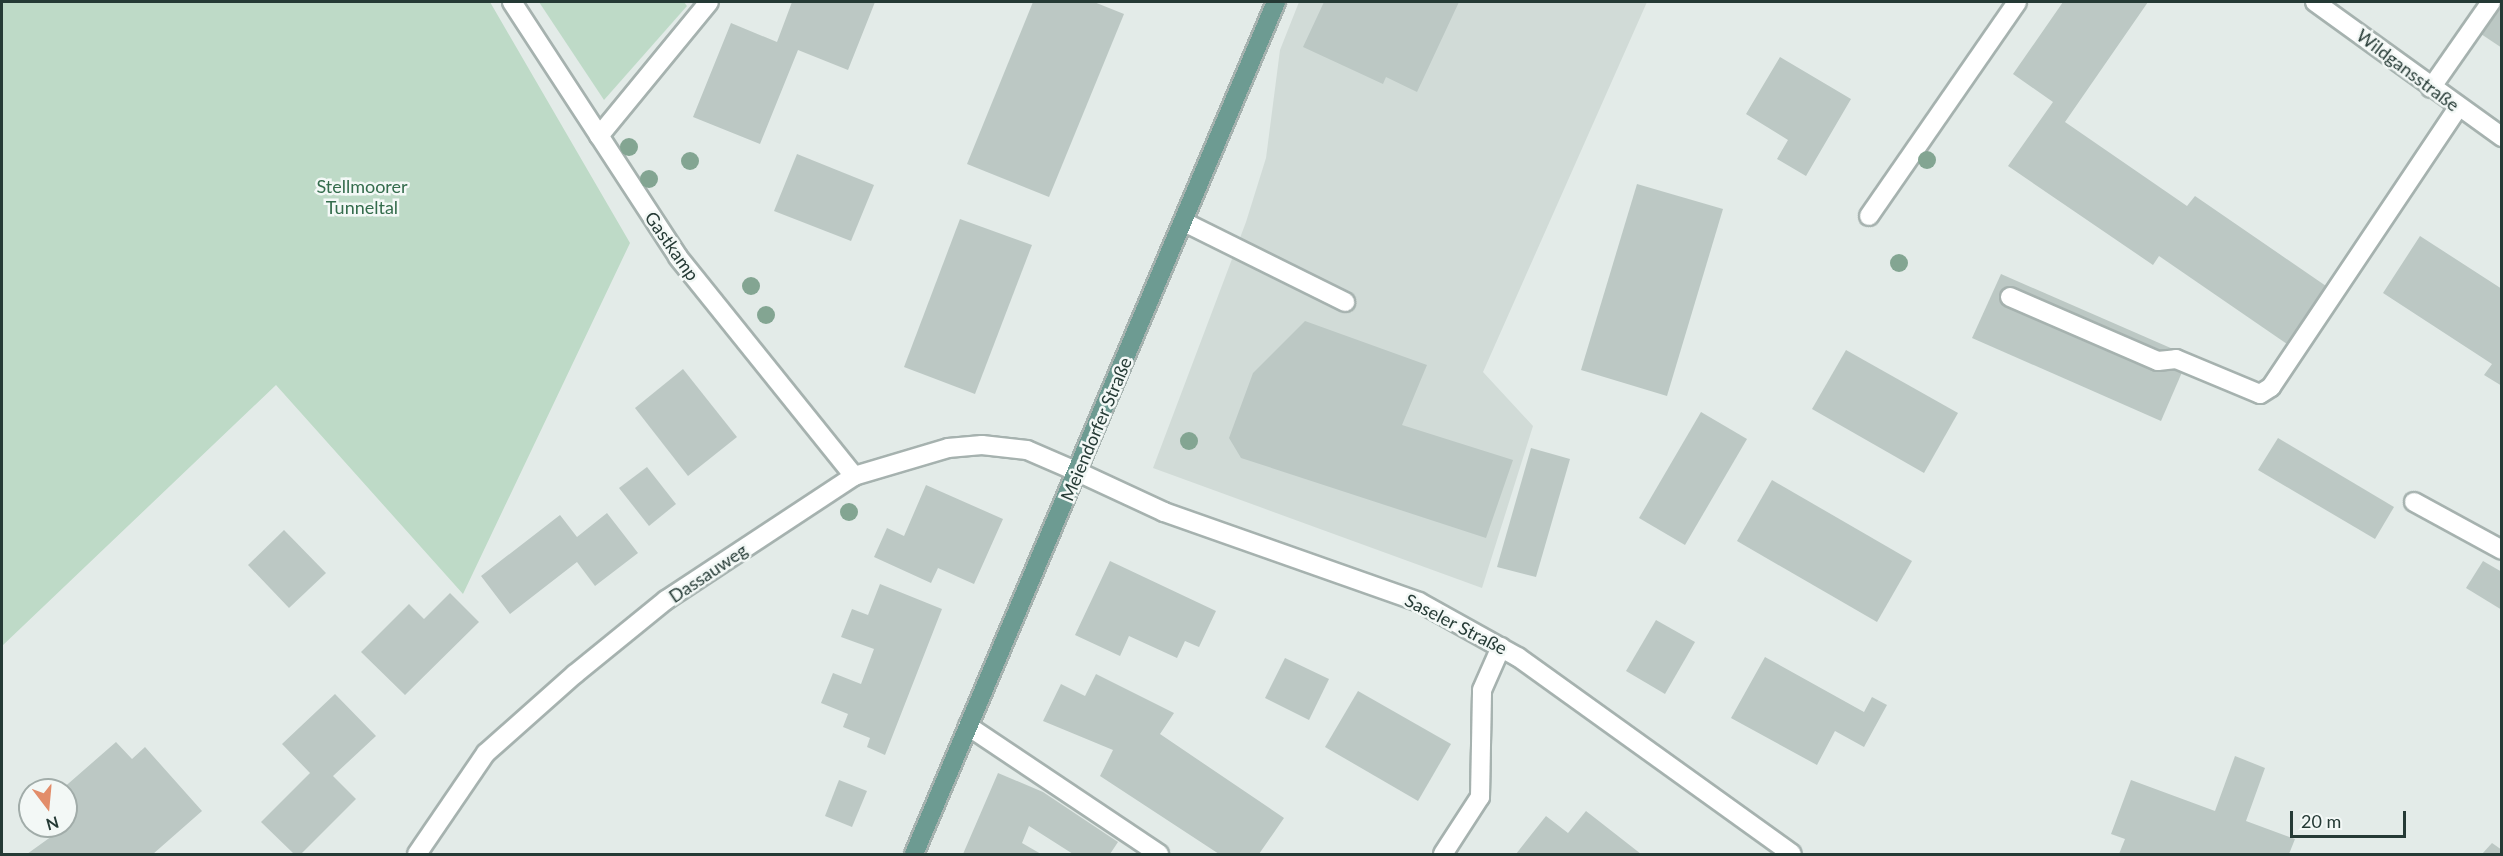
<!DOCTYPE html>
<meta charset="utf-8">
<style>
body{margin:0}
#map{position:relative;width:2503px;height:856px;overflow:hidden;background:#e3ebe8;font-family:Lato,sans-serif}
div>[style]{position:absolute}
.built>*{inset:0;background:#d1dbd7}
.green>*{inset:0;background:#bedac7}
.building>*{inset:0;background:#bcc8c4}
.roads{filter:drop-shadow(2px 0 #a6b2af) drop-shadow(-2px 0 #a6b2af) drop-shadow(0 2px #a6b2af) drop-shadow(0 -2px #a6b2af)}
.service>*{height:18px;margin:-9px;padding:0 9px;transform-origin:9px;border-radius:9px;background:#fff}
.minor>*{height:18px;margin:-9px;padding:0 9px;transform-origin:9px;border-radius:9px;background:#fff}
.tertiary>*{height:18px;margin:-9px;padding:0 9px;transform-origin:9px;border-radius:9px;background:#fff}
.primary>*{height:18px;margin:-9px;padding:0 9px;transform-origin:9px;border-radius:9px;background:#6d9b92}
.trees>*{width:18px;height:18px;margin:-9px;border-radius:50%;background:#83a592}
span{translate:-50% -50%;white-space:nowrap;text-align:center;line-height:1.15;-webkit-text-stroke:5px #f3f8f6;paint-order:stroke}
.street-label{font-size:18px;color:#253a35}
.park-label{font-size:18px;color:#346c4c}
.frame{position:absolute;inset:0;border:3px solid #253a35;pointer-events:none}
.north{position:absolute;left:18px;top:778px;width:60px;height:60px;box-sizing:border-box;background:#f3f8f6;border:2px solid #a1aca9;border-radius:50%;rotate:164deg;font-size:16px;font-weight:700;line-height:24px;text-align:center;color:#253a35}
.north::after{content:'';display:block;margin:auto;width:21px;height:27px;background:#e28d6a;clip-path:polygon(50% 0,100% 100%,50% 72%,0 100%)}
.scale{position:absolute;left:2290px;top:811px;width:116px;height:27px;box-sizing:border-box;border:3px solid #253a35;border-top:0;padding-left:8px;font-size:18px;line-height:21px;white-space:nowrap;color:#253a35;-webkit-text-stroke:4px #f3f8f6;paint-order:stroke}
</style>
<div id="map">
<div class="built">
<div style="clip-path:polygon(1299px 2px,1647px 2px,1483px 372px,1533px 426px,1482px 588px,1153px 468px,1246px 222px,1266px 158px,1280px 50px)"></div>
</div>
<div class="green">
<div style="clip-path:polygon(2px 2px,490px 2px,630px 243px,463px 594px,276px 385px,2px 646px)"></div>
<div style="clip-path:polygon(539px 2px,684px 2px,687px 6px,604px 100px)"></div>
</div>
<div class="building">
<div style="clip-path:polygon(792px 2px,875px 2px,848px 70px,798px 50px,760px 144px,693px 117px,731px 23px,777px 42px)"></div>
<div style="clip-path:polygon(1033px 2px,1094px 2px,1124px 14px,1049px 197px,967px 164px)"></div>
<div style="clip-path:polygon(1324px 2px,1459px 2px,1417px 92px,1386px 77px,1383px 84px,1303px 47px)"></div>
<div style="clip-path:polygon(2063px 2px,2148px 2px,2065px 122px,2187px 206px,2195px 196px,2326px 286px,2287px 344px,2159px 256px,2153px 265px,2008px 166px,2053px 102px,2013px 74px)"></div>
<div style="clip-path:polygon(2502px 4px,2502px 48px,2481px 34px)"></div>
<div style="clip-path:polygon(1780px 57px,1851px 99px,1806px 176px,1777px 159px,1788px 140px,1746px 114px)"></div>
<div style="clip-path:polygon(797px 154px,874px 185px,851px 241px,774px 211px)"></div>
<div style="clip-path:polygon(1637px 184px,1723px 209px,1667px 396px,1581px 370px)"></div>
<div style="clip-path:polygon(960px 219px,1032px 245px,975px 394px,904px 367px)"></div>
<div style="clip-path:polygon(2420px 236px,2502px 289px,2502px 386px,2484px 375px,2492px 364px,2383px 293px)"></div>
<div style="clip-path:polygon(2001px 274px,2189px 356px,2161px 421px,1972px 338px)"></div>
<div style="clip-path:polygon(1305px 321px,1427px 365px,1402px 425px,1513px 460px,1486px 538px,1241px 458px,1229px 438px,1253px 373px)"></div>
<div style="clip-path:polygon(1846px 350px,1958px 413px,1924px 473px,1812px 409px)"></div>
<div style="clip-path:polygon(683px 369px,737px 437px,688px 476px,635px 408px)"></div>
<div style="clip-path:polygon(1701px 412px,1747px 439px,1685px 545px,1639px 518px)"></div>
<div style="clip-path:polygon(2278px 438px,2394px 507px,2375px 539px,2258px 470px)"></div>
<div style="clip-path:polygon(1531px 448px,1570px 459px,1536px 577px,1497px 567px)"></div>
<div style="clip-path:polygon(647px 467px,676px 504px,649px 526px,619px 488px)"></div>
<div style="clip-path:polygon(1772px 480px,1912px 561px,1877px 622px,1737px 541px)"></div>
<div style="clip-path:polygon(926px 485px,1003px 519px,974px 584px,938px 568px,931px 583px,874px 557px,887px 528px,904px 536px)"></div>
<div style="clip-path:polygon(607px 513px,638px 553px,595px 586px,577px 562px,510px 614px,481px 576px,560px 515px,577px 537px)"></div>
<div style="clip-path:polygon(284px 530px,326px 573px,289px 608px,248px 565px)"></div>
<div style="clip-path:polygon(1110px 561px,1216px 611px,1199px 647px,1185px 641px,1177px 658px,1129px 636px,1120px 656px,1075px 635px)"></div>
<div style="clip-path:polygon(2483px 561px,2502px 572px,2502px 610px,2466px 588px)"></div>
<div style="clip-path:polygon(880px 584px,942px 609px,885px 755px,867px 747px,870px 738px,843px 727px,848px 714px,821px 703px,833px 673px,861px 684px,874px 649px,841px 637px,852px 609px,868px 615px)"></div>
<div style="clip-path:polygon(450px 593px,479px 622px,405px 695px,361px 652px,409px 604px,424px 619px)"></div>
<div style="clip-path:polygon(1656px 620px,1695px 642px,1665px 694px,1626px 671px)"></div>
<div style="clip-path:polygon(1765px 657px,1864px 712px,1872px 697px,1887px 705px,1864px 747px,1835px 731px,1817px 765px,1731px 718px)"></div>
<div style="clip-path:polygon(1285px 658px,1329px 679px,1309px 720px,1265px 698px)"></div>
<div style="clip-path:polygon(1096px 674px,1174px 713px,1160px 734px,1284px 818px,1259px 854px,1219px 854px,1100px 776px,1113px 750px,1043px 721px,1061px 684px,1085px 696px)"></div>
<div style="clip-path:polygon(1358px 691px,1451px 744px,1418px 801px,1325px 747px)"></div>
<div style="clip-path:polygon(335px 694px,376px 736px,333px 776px,356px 799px,301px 854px,294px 854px,261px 822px,310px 773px,282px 744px)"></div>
<div style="clip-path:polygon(116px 742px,132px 759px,145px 747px,202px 811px,153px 854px,27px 854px,66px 826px,74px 813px,61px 790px)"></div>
<div style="clip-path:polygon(2235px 756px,2265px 768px,2246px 821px,2295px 839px,2289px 854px,2119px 854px,2125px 839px,2111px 834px,2131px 780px,2215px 811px)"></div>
<div style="clip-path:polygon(998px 773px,1043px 792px,1118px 842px,1110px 854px,1073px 854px,1029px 826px,1022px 843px,1041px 854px,963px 854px)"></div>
<div style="clip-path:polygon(839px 780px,867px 791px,852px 827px,825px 816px)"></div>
<div style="clip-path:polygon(1586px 811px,1641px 854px,1516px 854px,1546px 816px,1568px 833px)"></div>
<div style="clip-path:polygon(2492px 843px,2502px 850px,2502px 854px,2482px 854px)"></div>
</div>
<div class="roads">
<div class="service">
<div style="left:2431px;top:88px;width:105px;rotate:-55.1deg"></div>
<div style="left:599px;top:136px;width:173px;rotate:-50.6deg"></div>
<div style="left:1869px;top:216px;width:260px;rotate:-55.3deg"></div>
<div style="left:1184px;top:222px;width:180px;rotate:26.4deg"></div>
<div style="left:2010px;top:297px;width:161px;rotate:23.4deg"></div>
<div style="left:2158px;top:361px;width:18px;rotate:-6deg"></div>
<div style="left:2176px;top:359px;width:91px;rotate:22.6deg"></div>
<div style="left:2260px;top:394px;width:13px;rotate:-32deg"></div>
<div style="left:2271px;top:387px;width:336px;rotate:-56.2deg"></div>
<div style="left:2414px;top:502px;width:100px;rotate:28.6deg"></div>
<div style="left:968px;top:726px;width:230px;rotate:33.8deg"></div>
<div style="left:1443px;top:854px;width:68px;rotate:-57deg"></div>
<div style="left:1480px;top:797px;width:107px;rotate:-88.9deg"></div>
<div style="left:1482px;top:690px;width:47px;rotate:-66.2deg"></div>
</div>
<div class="minor">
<div style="left:512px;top:2px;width:304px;rotate:56.9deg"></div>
<div style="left:678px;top:257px;width:281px;rotate:51.2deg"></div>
<div style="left:2315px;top:2px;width:231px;rotate:35.8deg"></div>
<div style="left:417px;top:854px;width:122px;rotate:-55.7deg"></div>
<div style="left:486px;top:753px;width:119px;rotate:-41.6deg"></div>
<div style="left:575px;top:674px;width:117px;rotate:-39.1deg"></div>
<div style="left:666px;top:600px;width:225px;rotate:-33.4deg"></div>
<div style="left:854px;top:476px;width:98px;rotate:-16.6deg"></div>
<div style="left:948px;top:448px;width:34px;rotate:-5deg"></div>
<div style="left:982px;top:445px;width:45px;rotate:6.3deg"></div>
<div style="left:1027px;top:450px;width:56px;rotate:23.3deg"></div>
</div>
<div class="tertiary">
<div style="left:1078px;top:472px;width:95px;rotate:24.9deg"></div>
<div style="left:1164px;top:512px;width:270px;rotate:19.4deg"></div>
<div style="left:1419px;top:602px;width:113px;rotate:29.1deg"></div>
<div style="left:1518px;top:657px;width:337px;rotate:35.7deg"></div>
</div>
<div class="primary">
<div style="left:914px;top:854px;width:926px;rotate:-66.98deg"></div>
</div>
</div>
<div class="trees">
<div style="left:629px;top:147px"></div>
<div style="left:1927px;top:160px"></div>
<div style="left:690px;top:161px"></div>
<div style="left:649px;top:179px"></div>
<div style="left:1899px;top:263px"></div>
<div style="left:751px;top:286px"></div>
<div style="left:766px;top:315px"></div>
<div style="left:1189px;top:441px"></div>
<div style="left:849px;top:512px"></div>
</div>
<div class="street-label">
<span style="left:2408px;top:70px;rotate:37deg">Wildgansstraße</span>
<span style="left:672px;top:246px;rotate:55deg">Gastkamp</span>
<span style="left:1096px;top:429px;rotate:-67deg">Meiendorfer Straße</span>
<span style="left:708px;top:573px;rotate:-34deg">Dassauweg</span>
<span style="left:1456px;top:624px;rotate:27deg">Saseler Straße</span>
</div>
<div class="park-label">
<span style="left:362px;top:197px">Stellmoorer<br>Tunneltal</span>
</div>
<div class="frame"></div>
<div class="north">N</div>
<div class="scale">20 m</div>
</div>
